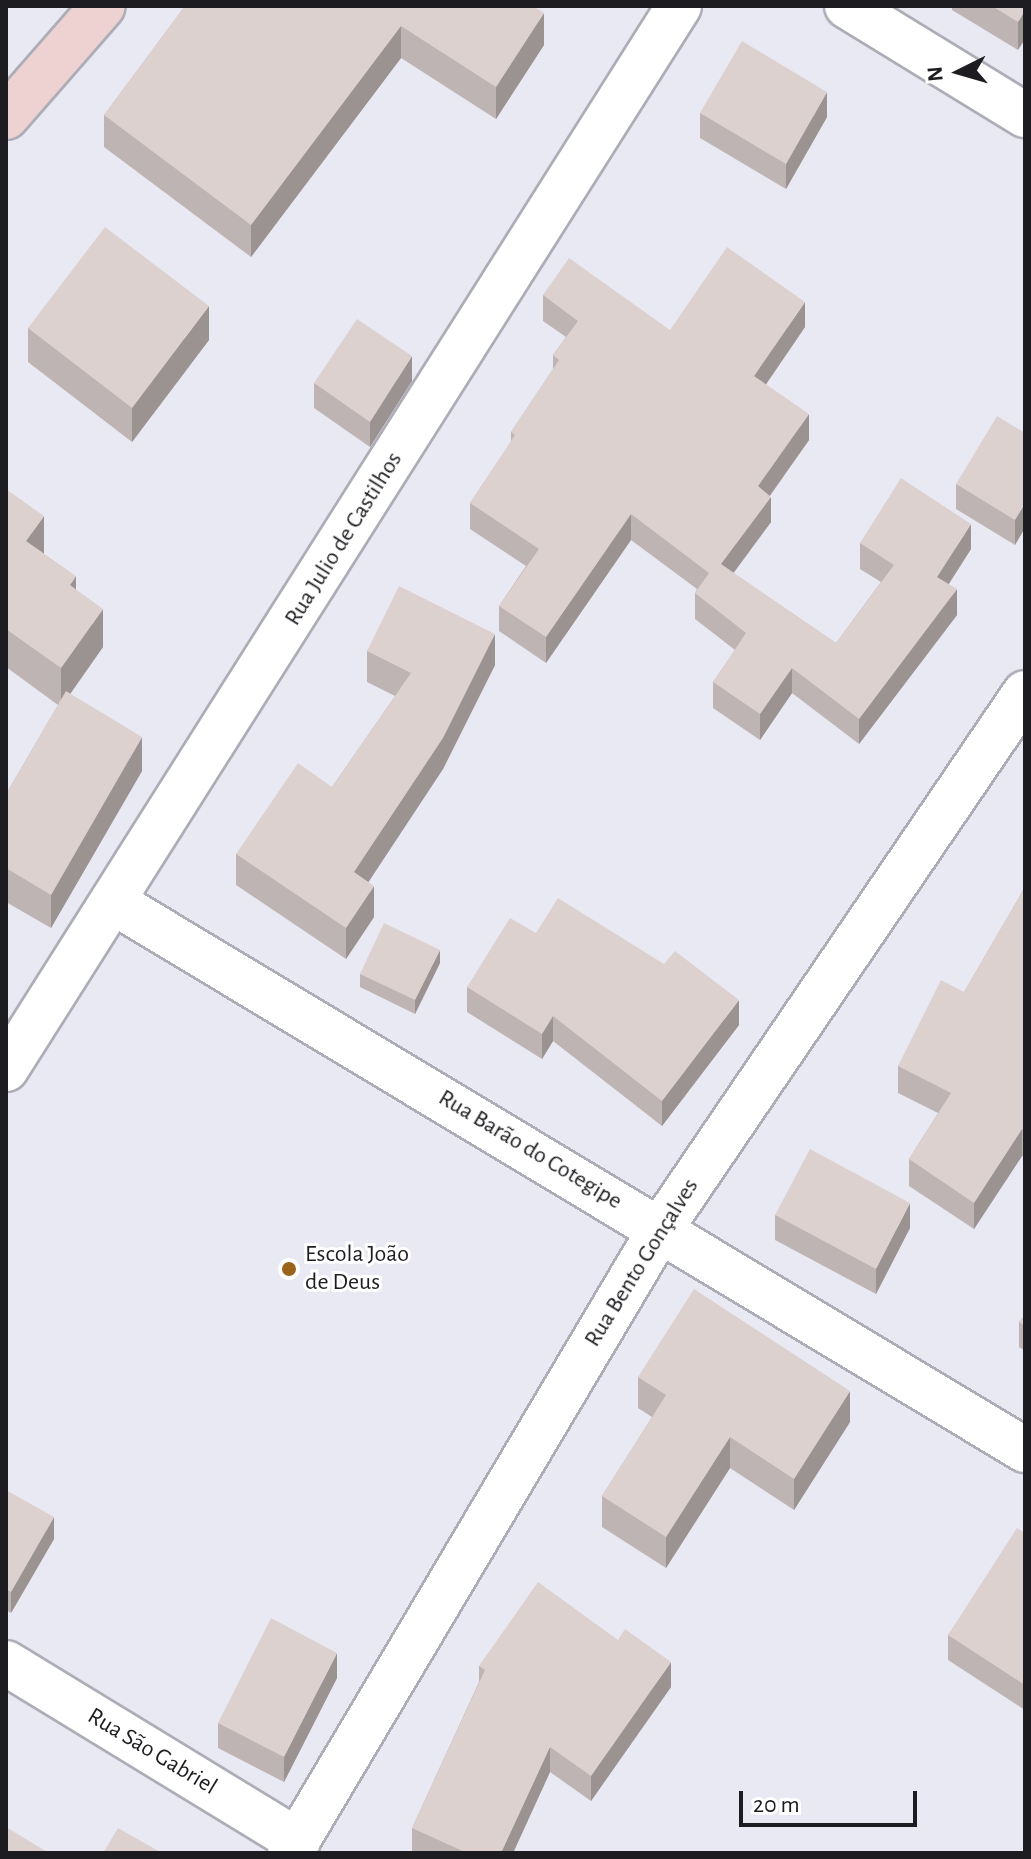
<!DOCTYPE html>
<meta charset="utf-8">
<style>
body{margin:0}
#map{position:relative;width:1031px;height:1859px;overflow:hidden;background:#e9e9f3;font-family:"Alegreya Sans",sans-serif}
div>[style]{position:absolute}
.roads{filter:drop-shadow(2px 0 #adadb7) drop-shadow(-2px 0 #adadb7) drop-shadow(0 2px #adadb7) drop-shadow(0 -2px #adadb7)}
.street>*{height:44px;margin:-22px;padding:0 22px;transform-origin:22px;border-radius:22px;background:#fff}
.secondary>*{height:44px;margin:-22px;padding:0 22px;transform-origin:22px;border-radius:22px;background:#eed2d1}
.wall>*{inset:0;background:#beb4b3}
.shaded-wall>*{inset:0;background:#9b9292}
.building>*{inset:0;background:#ddd1d0}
.dots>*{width:22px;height:22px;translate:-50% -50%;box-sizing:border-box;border:4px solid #fff;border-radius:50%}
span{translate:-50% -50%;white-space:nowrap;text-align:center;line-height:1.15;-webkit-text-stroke:6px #fff;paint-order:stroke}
.street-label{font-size:24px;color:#1d1d21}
.poi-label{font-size:24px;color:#1d1d21}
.left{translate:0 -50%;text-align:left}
.frame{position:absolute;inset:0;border:8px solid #1d1d21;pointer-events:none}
.north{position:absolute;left:919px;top:32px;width:80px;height:80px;-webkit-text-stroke:6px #fff;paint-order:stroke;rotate:265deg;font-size:22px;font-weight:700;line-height:32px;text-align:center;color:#1d1d21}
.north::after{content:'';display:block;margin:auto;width:28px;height:36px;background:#1d1d21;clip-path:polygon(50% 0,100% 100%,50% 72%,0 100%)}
.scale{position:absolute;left:739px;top:1791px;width:178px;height:36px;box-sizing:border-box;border:4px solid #1d1d21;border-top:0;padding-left:10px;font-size:24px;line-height:28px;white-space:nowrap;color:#1d1d21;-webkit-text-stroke:6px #fff;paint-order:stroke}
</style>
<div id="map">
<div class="roads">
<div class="street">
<div style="left:847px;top:6px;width:209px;rotate:31.5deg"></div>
<div style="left:115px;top:903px;width:1062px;rotate:31.01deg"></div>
<div style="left:6px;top:1069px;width:1258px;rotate:-57.66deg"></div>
<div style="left:6px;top:1663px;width:342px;rotate:31.4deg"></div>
<div style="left:290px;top:1853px;width:727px;rotate:-59.31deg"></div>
<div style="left:661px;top:1228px;width:647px;rotate:-55.77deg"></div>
</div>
<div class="secondary">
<div style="left:6px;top:117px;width:147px;rotate:-48.9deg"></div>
</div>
</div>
<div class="wall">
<div style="clip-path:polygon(185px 6px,533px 6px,544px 45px,496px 119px,401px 58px,251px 257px,104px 147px,104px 115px)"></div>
<div style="clip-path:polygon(952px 6px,1025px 6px,1018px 50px,952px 10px)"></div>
<div style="clip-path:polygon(700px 113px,827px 117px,786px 189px,700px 138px)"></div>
<div style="clip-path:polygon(543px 295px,670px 330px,805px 327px,766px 384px,809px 440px,770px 496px,771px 522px,733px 573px,836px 643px,881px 582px,860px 569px,860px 543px,971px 549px,949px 584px,957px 615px,859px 744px,792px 693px,760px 740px,713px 708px,713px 682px,735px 650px,695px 619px,695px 593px,697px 589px,631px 540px,546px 663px,499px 631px,499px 606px,526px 566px,470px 529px,470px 503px,511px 442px,511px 432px,553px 369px,553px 355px,566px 337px,543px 321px)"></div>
<div style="clip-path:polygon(28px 328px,209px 340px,132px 442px,28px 362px)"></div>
<div style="clip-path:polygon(412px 381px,370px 447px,314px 408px,314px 383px)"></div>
<div style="clip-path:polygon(1025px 433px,1015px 545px,956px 509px,956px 484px)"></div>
<div style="clip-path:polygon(6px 489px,44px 554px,76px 590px,103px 647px,70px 694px,142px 771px,51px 928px,6px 902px,6px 794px,58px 705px,6px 667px)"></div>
<div style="clip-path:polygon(367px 651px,495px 665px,443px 769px,368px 882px,374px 917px,346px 959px,236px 885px,236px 854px,332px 787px,395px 696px,367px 682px)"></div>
<div style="clip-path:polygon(1025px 887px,1025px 1157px,1022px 1156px,974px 1229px,909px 1186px,909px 1159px,938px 1113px,898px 1093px,898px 1066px,964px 992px)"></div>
<div style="clip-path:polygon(536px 933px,739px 1025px,662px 1126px,553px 1041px,542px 1059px,467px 1012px,467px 987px)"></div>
<div style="clip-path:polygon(440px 963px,415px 1014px,360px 987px,360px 974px)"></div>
<div style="clip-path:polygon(775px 1215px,910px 1228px,876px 1294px,775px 1240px)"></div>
<div style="clip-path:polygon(1025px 1315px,1025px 1351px,1019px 1347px,1019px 1322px)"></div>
<div style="clip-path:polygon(638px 1377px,850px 1422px,794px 1510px,730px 1468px,666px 1568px,602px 1527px,602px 1496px,652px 1417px,638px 1408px)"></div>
<div style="clip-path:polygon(6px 1490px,54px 1539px,11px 1613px,6px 1610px)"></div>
<div style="clip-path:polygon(1025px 1533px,1025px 1710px,948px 1660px,948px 1635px)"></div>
<div style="clip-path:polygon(479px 1666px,671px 1687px,591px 1801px,550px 1772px,513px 1853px,412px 1853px,412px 1828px,479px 1682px)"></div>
<div style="clip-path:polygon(337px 1678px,284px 1782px,218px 1748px,218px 1723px)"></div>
</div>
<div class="shaded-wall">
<div style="clip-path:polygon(1025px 11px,1025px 39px,1018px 50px,1018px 22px)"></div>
<div style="clip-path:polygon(544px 13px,544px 45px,496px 119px,496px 87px)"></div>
<div style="clip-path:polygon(401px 26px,401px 58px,251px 257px,251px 225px)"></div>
<div style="clip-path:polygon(827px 92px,827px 117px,786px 189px,786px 164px)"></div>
<div style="clip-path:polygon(805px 302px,805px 327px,754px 402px,754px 376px)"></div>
<div style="clip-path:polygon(209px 306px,209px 340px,132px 442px,132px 408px)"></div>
<div style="clip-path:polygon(412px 356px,412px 381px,370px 447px,370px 422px)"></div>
<div style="clip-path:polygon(809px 414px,809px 440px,758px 512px,758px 486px)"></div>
<div style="clip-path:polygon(771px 497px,771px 522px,721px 590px,721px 564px)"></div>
<div style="clip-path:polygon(1025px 503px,1025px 528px,1015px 545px,1015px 520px)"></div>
<div style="clip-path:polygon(631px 514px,631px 540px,546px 663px,546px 637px)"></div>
<div style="clip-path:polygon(44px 516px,44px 555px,26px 541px)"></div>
<div style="clip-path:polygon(971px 524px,971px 549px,937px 602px,937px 577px)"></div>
<div style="clip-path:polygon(76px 576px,76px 615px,70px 585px)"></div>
<div style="clip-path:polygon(957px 589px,957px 615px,859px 744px,859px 719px)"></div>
<div style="clip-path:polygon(103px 609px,103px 647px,61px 707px,61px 668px)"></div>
<div style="clip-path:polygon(495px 634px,495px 665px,443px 769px,354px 904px,354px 872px)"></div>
<div style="clip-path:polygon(792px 668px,792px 693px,760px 740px,760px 714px)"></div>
<div style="clip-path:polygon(142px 737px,142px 771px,51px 928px,51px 895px)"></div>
<div style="clip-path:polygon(374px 886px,374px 917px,346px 959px,346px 928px)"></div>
<div style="clip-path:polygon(440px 950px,440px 963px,415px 1014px,415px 1000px)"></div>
<div style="clip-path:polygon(739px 1000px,739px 1025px,662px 1126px,662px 1101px)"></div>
<div style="clip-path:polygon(553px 1016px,553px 1041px,542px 1059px,542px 1034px)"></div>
<div style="clip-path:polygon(1022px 1129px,1022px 1156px,974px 1229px,974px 1203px)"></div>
<div style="clip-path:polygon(910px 1203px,910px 1228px,876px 1294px,876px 1269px)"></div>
<div style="clip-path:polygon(850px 1391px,850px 1422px,794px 1510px,794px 1479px)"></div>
<div style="clip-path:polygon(730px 1437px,730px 1468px,666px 1568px,666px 1537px)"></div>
<div style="clip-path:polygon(54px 1517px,54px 1539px,11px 1613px,11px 1592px)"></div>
<div style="clip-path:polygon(337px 1653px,337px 1678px,284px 1782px,284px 1757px)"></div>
<div style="clip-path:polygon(671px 1662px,671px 1687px,591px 1801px,591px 1776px)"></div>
<div style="clip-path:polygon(550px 1747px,550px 1772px,513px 1853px,501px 1853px)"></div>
</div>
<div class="building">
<div style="clip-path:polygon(185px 6px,533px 6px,544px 13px,496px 87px,401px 26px,251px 225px,104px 115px)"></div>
<div style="clip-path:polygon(992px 6px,1025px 6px,1025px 11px,1018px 22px)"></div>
<div style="clip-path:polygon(742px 41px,827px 92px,786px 164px,700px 113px)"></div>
<div style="clip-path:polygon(105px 227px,209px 306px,132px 408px,28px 328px)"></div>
<div style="clip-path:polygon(727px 247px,805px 302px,754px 376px,809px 414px,758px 486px,771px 497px,721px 564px,836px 643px,894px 565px,860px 543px,901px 478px,971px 524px,937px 577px,957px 589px,859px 719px,792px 668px,760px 714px,713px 682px,746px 633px,695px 593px,709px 573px,631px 514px,546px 637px,499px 606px,539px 549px,470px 503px,515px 435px,511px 432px,559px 360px,553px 355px,578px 321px,543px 295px,569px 258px,670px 330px)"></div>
<div style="clip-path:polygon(357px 319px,412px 356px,370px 422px,314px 383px)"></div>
<div style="clip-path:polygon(997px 416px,1025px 433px,1025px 503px,1015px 520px,956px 484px)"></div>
<div style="clip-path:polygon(6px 489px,44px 516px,26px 541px,76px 576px,70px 585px,103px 609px,61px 668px,6px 629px)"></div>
<div style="clip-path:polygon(399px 586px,495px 634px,443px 738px,354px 872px,374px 886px,346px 928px,236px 854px,298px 763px,332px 787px,411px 673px,367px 651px)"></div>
<div style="clip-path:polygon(66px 691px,142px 737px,51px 895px,6px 868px,6px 794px)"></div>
<div style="clip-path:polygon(1025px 887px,1025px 1130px,1022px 1129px,974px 1203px,909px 1159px,951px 1093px,898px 1066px,941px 980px,964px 992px)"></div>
<div style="clip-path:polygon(558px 898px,664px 964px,675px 951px,739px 1000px,662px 1101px,553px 1016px,542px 1034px,467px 987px,510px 918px,536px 933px)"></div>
<div style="clip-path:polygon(384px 923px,440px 950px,415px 1000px,360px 974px)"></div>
<div style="clip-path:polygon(810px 1149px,910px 1203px,876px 1269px,775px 1215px)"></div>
<div style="clip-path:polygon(694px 1289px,850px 1391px,794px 1479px,730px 1437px,666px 1537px,602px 1496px,666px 1395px,638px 1377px)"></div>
<div style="clip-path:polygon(1025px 1315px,1025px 1326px,1019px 1322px)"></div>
<div style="clip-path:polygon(6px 1490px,54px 1517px,11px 1592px,6px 1589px)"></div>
<div style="clip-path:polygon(1017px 1528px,1025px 1533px,1025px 1685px,948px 1635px)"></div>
<div style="clip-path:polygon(538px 1582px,618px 1640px,625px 1629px,671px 1662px,591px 1776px,550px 1747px,501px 1853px,467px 1853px,412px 1828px,485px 1670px,479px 1666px)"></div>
<div style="clip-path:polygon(271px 1618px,337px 1653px,284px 1757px,218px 1723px)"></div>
<div style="clip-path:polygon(6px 1827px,49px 1853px,6px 1853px)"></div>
<div style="clip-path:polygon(118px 1828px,162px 1853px,103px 1853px)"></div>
</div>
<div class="dots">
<div style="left:289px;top:1269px;background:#98651a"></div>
</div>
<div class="street-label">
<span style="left:344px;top:539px;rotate:-58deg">Rua Julio de Castilhos</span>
<span style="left:530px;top:1150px;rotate:31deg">Rua Barão do Cotegipe</span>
<span style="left:642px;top:1263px;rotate:-58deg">Rua Bento Gonçalves</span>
<span style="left:152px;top:1752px;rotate:31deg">Rua São Gabriel</span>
</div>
<div class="poi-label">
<span class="left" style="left:305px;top:1269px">Escola João<br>de Deus</span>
</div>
<div class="frame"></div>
<div class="north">N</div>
<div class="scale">20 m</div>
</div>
